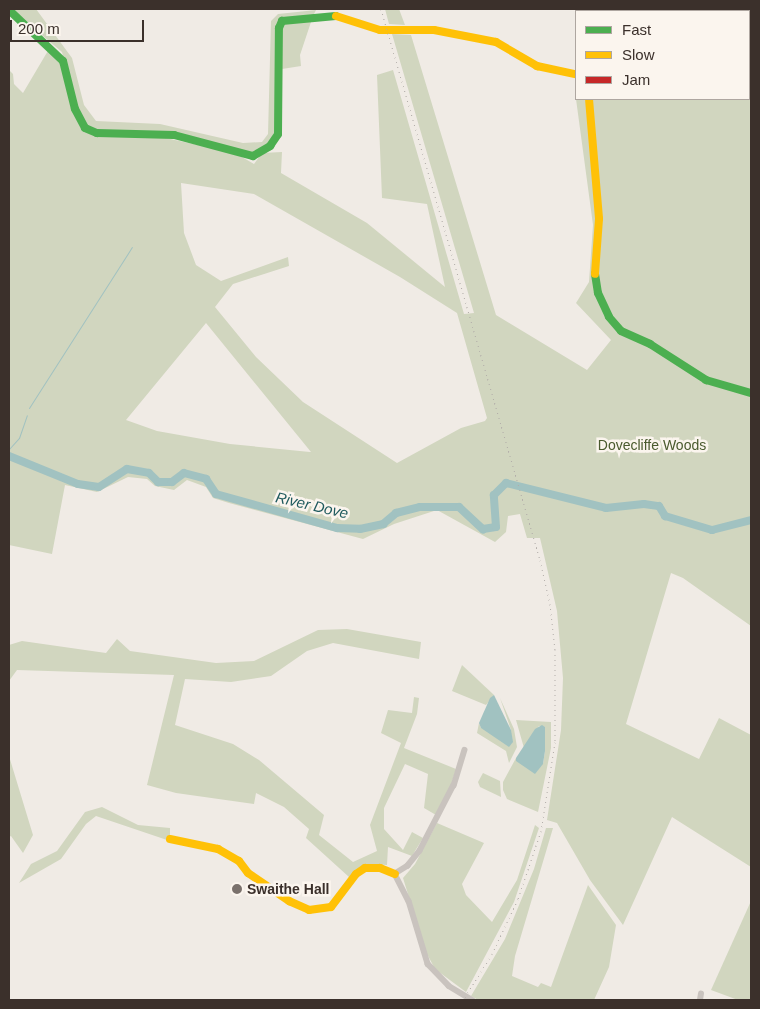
<!DOCTYPE html>
<style>
body{margin:0}
#map{position:relative;width:760px;height:1009px;overflow:hidden;background:#f0ebe5;font-family:Helvetica,sans-serif}
div>[style]{position:absolute}
.green>*{inset:0;background:#d1d6bf}
.water>*{inset:0;background:#a1c2c1}
.stream>*{height:1px;margin:-0.5px;padding:0 0.5px;transform-origin:0.5px;border-radius:0.5px;background:#a1c2c1}
.river>*{height:8px;margin:-4px;padding:0 4px;transform-origin:4px;border-radius:4px;background:#a1c2c1}
.street>*{height:5.5px;margin:-2.75px;padding:0 2.75px;transform-origin:2.75px;border-radius:2.75px;background:#c9c3be}
.fast>*{height:8px;margin:-4px;padding:0 4px;transform-origin:4px;border-radius:4px;background:#4caf50}
.slow>*{height:8px;margin:-4px;padding:0 4px;transform-origin:4px;border-radius:4px;background:#ffc107}
.jam>*{height:8px;margin:-4px;padding:0 4px;transform-origin:4px;border-radius:4px;background:#c62828}
.rail>*{height:1px;margin-top:-0.5px;transform-origin:0;background:repeating-linear-gradient(90deg,#b1aca8 0 1px,transparent 0 5px)}
.dots>*{width:14px;height:14px;translate:-50% -50%;box-sizing:border-box;border:2px solid #fbf5ee;border-radius:50%}
span{translate:-50% -50%;white-space:nowrap;text-align:center;line-height:1.15;-webkit-text-stroke:5px #fbf5ee;paint-order:stroke}
.park-label{font-size:14px;color:#4a5a2e}
.poi-label{font-size:14px;color:#3b302b;font-weight:700}
.left{translate:0 -50%;text-align:left}
.water-label{font-size:15px;color:#1f5a5e;font-style:italic}
.frame{position:absolute;inset:0;border:10px solid #3b302b;pointer-events:none}
.legend{position:absolute;left:575px;top:10px;width:175px;height:90px;box-sizing:border-box;background:#fbf5ee;border:1px solid #aea6a0;margin:0;padding:6px 9px;list-style:none;font-size:15px;color:#3b302b}
.legend li{display:flex;align-items:center;gap:10px;height:25px}
.legend b{width:25px;border:1px solid #aea6a0}
.scale{position:absolute;left:10px;top:20px;width:134px;height:22px;box-sizing:border-box;border:2px solid #3b302b;border-top:0;padding-left:6px;font-size:15px;line-height:18px;white-space:nowrap;color:#3b302b;-webkit-text-stroke:4px #fbf5ee;paint-order:stroke}
</style>
<div id="map">
<div class="green">
<div style="clip-path:polygon(11px 9px,36px 9px,72px 58px,84px 105px,96px 121px,160px 124px,243px 143px,262px 142px,268px 134px,271px 21px,278px 14px,316px 10px,313px 16px,281px 20px,274px 133px,268px 144px,252px 153px,174px 133px,97px 130px,87px 126px,77px 108px,62px 52px)"></div>
<div style="clip-path:polygon(385px 9px,399px 9px,405px 25px,389px 24px)"></div>
<div style="clip-path:polygon(evenodd,581px 9px,751px 9px,751px 626px,683px 578px,671px 573px,626px 724px,699px 759px,719px 718px,751px 735px,751px 867px,672px 817px,623px 925px,590px 880px,557px 823px,547px 820px,561px 730px,563px 678px,557px 611px,540px 538px,527px 538px,520px 514px,508px 516px,506px 532px,495px 542px,437px 510px,394px 524px,363px 539px,229px 503px,213px 498px,206px 487px,187px 480px,174px 490px,155px 486px,147px 479px,128px 477px,97px 492px,65px 485px,52px 554px,9px 545px,9px 70px,13px 74px,14px 84px,23px 93px,49px 49px,60px 64px,74px 111px,85px 129px,161px 137px,235px 153px,254px 164px,262px 153px,282px 152px,281px 173px,367px 223px,445px 287px,427px 204px,382px 198px,377px 75px,393px 70px,464px 314px,474px 313px,392px 34px,411px 35px,496px 315px,587px 370px,611px 340px,576px 303px,589px 282px,593px 225px,576px 99px,584px 99px,593px 110px,593px 99px,749px 99px,749px 11px,580px 11px,581px 9px,181px 183px,254px 194px,400px 277px,457px 313px,487px 418px,485px 421px,461px 428px,397px 463px,303px 402px,256px 357px,215px 307px,233px 284px,289px 266px,288px 257px,221px 281px,196px 265px,184px 233px,181px 183px,581px 9px,206px 323px,311px 452px,310px 452px,230px 444px,157px 431px,126px 420px,206px 323px)"></div>
<div style="clip-path:polygon(312px 19px,300px 55px,301px 66px,282px 69px,282px 28px,285px 23px)"></div>
<div style="clip-path:polygon(347px 629px,421px 642px,419px 659px,333px 643px,307px 651px,271px 676px,231px 682px,185px 679px,175px 725px,233px 744px,259px 760px,324px 815px,319px 835px,353px 862px,377px 851px,370px 825px,401px 743px,381px 733px,388px 710px,412px 713px,414px 697px,419px 698px,417px 714px,404px 748px,456px 769px,451px 785px,436px 815px,424px 808px,428px 774px,405px 764px,384px 808px,384px 829px,403px 850px,412px 832px,423px 838px,412px 856px,388px 847px,387px 865px,368px 864px,356px 870px,349px 877px,306px 838px,309px 829px,284px 807px,256px 793px,254px 804px,176px 793px,147px 785px,174px 675px,17px 670px,9px 681px,9px 645px,22px 641px,106px 653px,117px 639px,130px 651px,216px 663px,254px 661px,318px 630px)"></div>
<div style="clip-path:polygon(462px 665px,494px 695px,486px 705px,452px 691px)"></div>
<div style="clip-path:polygon(500px 698px,514px 729px,517px 747px,509px 763px,506px 751px,477px 733px,479px 723px,481px 728px,511px 730px)"></div>
<div style="clip-path:polygon(516px 720px,551px 722px,551px 748px,538px 812px,507px 799px,503px 790px,503px 782px,516px 758px,516px 761px,543px 764px,545px 751px,545px 727px,539px 726px,524px 748px)"></div>
<div style="clip-path:polygon(9px 756px,33px 835px,23px 853px,11px 836px,9px 837px)"></div>
<div style="clip-path:polygon(483px 773px,500px 781px,501px 797px,480px 787px,478px 782px)"></div>
<div style="clip-path:polygon(102px 807px,138px 825px,170px 828px,170px 841px,96px 816px,86px 824px,61px 859px,19px 883px,31px 864px,57px 851px,85px 812px)"></div>
<div style="clip-path:polygon(437px 823px,484px 843px,462px 884px,466px 895px,492px 922px,517px 880px,535px 825px,539px 828px,514px 902px,466px 992px,435px 969px,426px 952px,403px 878px,415px 864px)"></div>
<div style="clip-path:polygon(546px 828px,553px 828px,515px 956px,512px 976px,538px 987px,541px 983px,551px 987px,588px 885px,616px 925px,609px 967px,594px 1000px,478px 1000px,471px 996px,505px 939px,534px 869px)"></div>
<div style="clip-path:polygon(751px 901px,751px 1000px,738px 1000px,711px 990px)"></div>
</div>
<div class="water">
<div style="clip-path:polygon(494px 695px,511px 730px,513px 742px,509px 747px,481px 728px,479px 723px,490px 698px)"></div>
<div style="clip-path:polygon(542px 725px,545px 727px,545px 751px,543px 764px,535px 774px,516px 761px,516px 758px,535px 729px)"></div>
</div>
<div class="stream">
<div style="left:29px;top:408px;width:191px;rotate:-57.4deg"></div>
<div style="left:9px;top:449px;width:15px;rotate:-48deg"></div>
<div style="left:19px;top:438px;width:24px;rotate:-71deg"></div>
</div>
<div class="river">
<div style="left:9px;top:456px;width:74px;rotate:22.1deg"></div>
<div style="left:78px;top:484px;width:21px;rotate:8deg"></div>
<div style="left:99px;top:487px;width:33px;rotate:-33deg"></div>
<div style="left:127px;top:469px;width:22px;rotate:10deg"></div>
<div style="left:149px;top:473px;width:13px;rotate:45deg"></div>
<div style="left:158px;top:482px;width:14px"></div>
<div style="left:172px;top:482px;width:15px;rotate:-37deg"></div>
<div style="left:184px;top:473px;width:23px;rotate:15deg"></div>
<div style="left:206px;top:479px;width:18px;rotate:56deg"></div>
<div style="left:216px;top:494px;width:126px;rotate:15.7deg"></div>
<div style="left:337px;top:528px;width:23px;rotate:2deg"></div>
<div style="left:360px;top:529px;width:24px;rotate:-12deg"></div>
<div style="left:383px;top:524px;width:17px;rotate:-40deg"></div>
<div style="left:396px;top:513px;width:25px;rotate:-14deg"></div>
<div style="left:420px;top:507px;width:39px"></div>
<div style="left:459px;top:507px;width:33px;rotate:43deg"></div>
<div style="left:483px;top:529px;width:13px;rotate:-9deg"></div>
<div style="left:496px;top:527px;width:32px;rotate:-94deg"></div>
<div style="left:494px;top:495px;width:17px;rotate:-45deg"></div>
<div style="left:506px;top:483px;width:103px;rotate:14deg"></div>
<div style="left:606px;top:508px;width:38px;rotate:-6deg"></div>
<div style="left:644px;top:504px;width:15px;rotate:8deg"></div>
<div style="left:659px;top:506px;width:12px;rotate:59deg"></div>
<div style="left:665px;top:516px;width:49px;rotate:16.6deg"></div>
<div style="left:712px;top:530px;width:40px;rotate:-14.4deg"></div>
</div>
<div class="street">
<div style="left:465px;top:750px;width:37px;rotate:107deg"></div>
<div style="left:454px;top:785px;width:74px;rotate:117.3deg"></div>
<div style="left:420px;top:851px;width:19px;rotate:129deg"></div>
<div style="left:408px;top:866px;width:15px;rotate:148deg"></div>
<div style="left:395px;top:874px;width:30px;rotate:63deg"></div>
<div style="left:409px;top:901px;width:66px;rotate:73.2deg"></div>
<div style="left:428px;top:964px;width:30px;rotate:46deg"></div>
<div style="left:449px;top:986px;width:27px;rotate:31deg"></div>
<div style="left:700px;top:1000px;width:6px;rotate:-81deg"></div>
</div>
<div class="fast">
<div style="left:9px;top:10px;width:74px;rotate:43.4deg"></div>
<div style="left:63px;top:61px;width:49px;rotate:76deg"></div>
<div style="left:75px;top:109px;width:21px;rotate:62deg"></div>
<div style="left:85px;top:128px;width:13px;rotate:23deg"></div>
<div style="left:97px;top:133px;width:77px;rotate:1.5deg"></div>
<div style="left:174px;top:135px;width:82px;rotate:14.9deg"></div>
<div style="left:253px;top:156px;width:20px;rotate:-30deg"></div>
<div style="left:270px;top:146px;width:14px;rotate:-56deg"></div>
<div style="left:278px;top:134px;width:106px;rotate:-89.5deg"></div>
<div style="left:279px;top:28px;width:8px;rotate:-67deg"></div>
<div style="left:282px;top:21px;width:54px;rotate:-5.3deg"></div>
<div style="left:595px;top:274px;width:19px;rotate:81deg"></div>
<div style="left:598px;top:293px;width:26px;rotate:65deg"></div>
<div style="left:609px;top:317px;width:18px;rotate:49deg"></div>
<div style="left:621px;top:331px;width:32px;rotate:24deg"></div>
<div style="left:650px;top:344px;width:67px;rotate:32.7deg"></div>
<div style="left:706px;top:380px;width:47px;rotate:16.1deg"></div>
</div>
<div class="slow">
<div style="left:336px;top:16px;width:46px;rotate:17.7deg"></div>
<div style="left:380px;top:30px;width:54px"></div>
<div style="left:434px;top:30px;width:63px;rotate:11deg"></div>
<div style="left:496px;top:42px;width:48px;rotate:30.3deg"></div>
<div style="left:537px;top:66px;width:40px;rotate:12deg"></div>
<div style="left:589px;top:99px;width:120px;rotate:85.2deg"></div>
<div style="left:599px;top:219px;width:55px;rotate:94.2deg"></div>
<div style="left:170px;top:839px;width:49px;rotate:11.8deg"></div>
<div style="left:218px;top:849px;width:24px;rotate:30deg"></div>
<div style="left:239px;top:861px;width:15px;rotate:53deg"></div>
<div style="left:248px;top:873px;width:50px;rotate:34.3deg"></div>
<div style="left:289px;top:901px;width:22px;rotate:24deg"></div>
<div style="left:309px;top:910px;width:22px;rotate:-8deg"></div>
<div style="left:331px;top:907px;width:41px;rotate:-52.9deg"></div>
<div style="left:356px;top:874px;width:11px;rotate:-34deg"></div>
<div style="left:365px;top:868px;width:15px"></div>
<div style="left:380px;top:868px;width:16px;rotate:22deg"></div>
</div>
<div class="jam">
<div style="left:603px;top:9px;width:2px;rotate:90deg"></div>
</div>
<div class="rail">
<div style="left:381px;top:9px;width:573px;rotate:73.9deg"></div>
<div style="left:540px;top:560px;width:45px;rotate:77.2deg"></div>
<div style="left:550px;top:604px;width:46px;rotate:83.8deg"></div>
<div style="left:555px;top:650px;width:92px;rotate:90deg"></div>
<div style="left:555px;top:742px;width:90px;rotate:98.9deg"></div>
<div style="left:541px;top:831px;width:72px;rotate:108.7deg"></div>
<div style="left:518px;top:899px;width:61px;rotate:115.3deg"></div>
<div style="left:492px;top:954px;width:54px;rotate:122.2deg"></div>
</div>
<div class="dots">
<div style="left:237px;top:889px;background:#7a716c"></div>
</div>
<div class="park-label">
<span style="left:652px;top:445px">Dovecliffe Woods</span>
</div>
<div class="poi-label">
<span class="left" style="left:247px;top:889px">Swaithe Hall</span>
</div>
<div class="water-label">
<span style="left:312px;top:505px;rotate:13deg">River Dove</span>
</div>
<div class="frame"></div>
<ul class="legend">
<li><b style="height:6px;background:#4caf50"></b>Fast</li>
<li><b style="height:6px;background:#ffc107"></b>Slow</li>
<li><b style="height:6px;background:#c62828"></b>Jam</li>
</ul>
<div class="scale">200 m</div>
</div>
